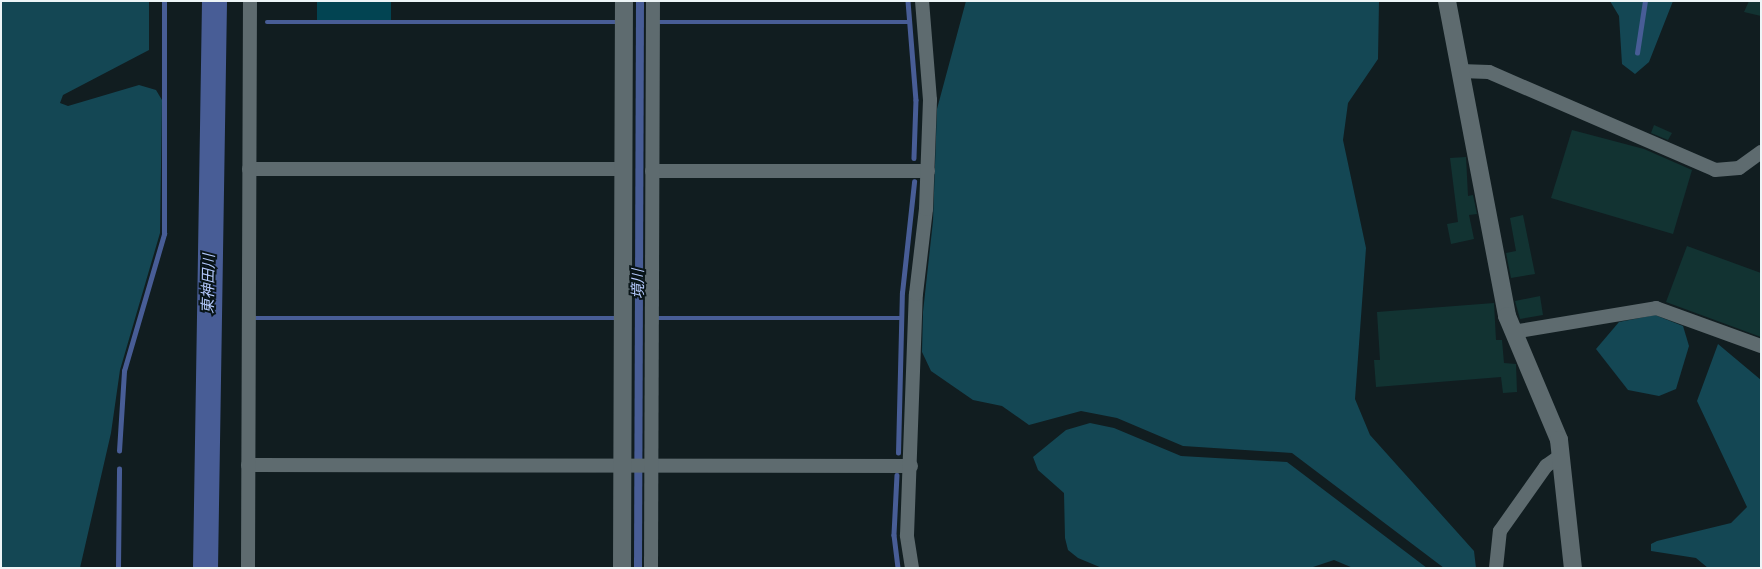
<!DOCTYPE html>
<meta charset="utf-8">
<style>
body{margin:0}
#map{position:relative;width:1762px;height:569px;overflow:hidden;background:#111d20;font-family:"Roboto Serif","Noto Sans JP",serif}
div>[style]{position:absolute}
.green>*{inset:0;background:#024452}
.forest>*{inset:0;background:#144754}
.water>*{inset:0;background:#485d96}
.stream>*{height:4.5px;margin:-2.25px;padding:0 2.25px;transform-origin:2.25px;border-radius:2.25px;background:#485d96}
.river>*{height:25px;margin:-12.5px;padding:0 12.5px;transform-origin:12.5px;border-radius:12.5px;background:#485d96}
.building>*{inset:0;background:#123332}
.minor>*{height:14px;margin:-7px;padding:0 7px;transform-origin:7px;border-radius:7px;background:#5e6b6f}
.tertiary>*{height:18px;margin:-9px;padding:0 9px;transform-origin:9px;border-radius:9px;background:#5e6b6f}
span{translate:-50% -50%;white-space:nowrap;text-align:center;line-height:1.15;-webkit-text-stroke:4px #081417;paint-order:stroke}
.water-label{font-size:15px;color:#b3c8fb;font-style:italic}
.frame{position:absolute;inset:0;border:2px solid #edf5f7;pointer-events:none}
</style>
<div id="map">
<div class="green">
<div style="clip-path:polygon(317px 1px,391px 1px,391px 20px,317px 20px)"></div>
</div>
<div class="forest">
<div style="clip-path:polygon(1px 1px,149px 1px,149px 50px,63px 95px,60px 103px,68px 106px,139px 85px,156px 90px,162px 100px,160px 233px,120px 370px,111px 433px,80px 568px,1px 568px)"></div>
<div style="clip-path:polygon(966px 1px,1379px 1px,1378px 59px,1348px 103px,1343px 140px,1366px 248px,1355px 399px,1370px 435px,1474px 551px,1476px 568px,1444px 568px,1292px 453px,1183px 446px,1117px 418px,1081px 411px,1029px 425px,1002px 406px,973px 400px,931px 371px,922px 352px,923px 312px,933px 221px,937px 109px)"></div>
<div style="clip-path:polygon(1610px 1px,1673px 1px,1649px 62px,1635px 74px,1622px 64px,1619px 16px)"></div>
<div style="clip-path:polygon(1655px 315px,1683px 326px,1689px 346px,1676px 389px,1659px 396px,1628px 390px,1596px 349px,1619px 322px)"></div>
<div style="clip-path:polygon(1718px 344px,1761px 380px,1761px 568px,1708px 568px,1696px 558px,1651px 551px,1651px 544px,1657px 541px,1731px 523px,1747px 507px,1697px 401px)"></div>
<div style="clip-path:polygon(1090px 423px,1114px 428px,1181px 456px,1287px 462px,1427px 568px,1353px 568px,1334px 560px,1310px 568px,1102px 568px,1078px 558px,1068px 550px,1065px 538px,1064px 493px,1038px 470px,1033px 457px,1066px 430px)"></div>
</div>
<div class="water">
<div style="clip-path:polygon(636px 1px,644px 1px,642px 568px,634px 568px)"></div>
</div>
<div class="stream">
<div style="left:908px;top:1px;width:99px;rotate:85.4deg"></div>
<div style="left:916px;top:100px;width:58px;rotate:92deg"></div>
<div style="left:267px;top:22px;width:349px"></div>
<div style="left:657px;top:22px;width:253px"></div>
<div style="left:1637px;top:53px;width:53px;rotate:-81.3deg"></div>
<div style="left:253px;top:318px;width:362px"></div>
<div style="left:656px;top:318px;width:245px"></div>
<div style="left:119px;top:451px;width:80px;rotate:-86.4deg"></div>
<div style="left:124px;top:371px;width:143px;rotate:-73.7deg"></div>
<div style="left:164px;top:234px;width:233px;rotate:-90deg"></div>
<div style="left:898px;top:453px;width:160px;rotate:-88.6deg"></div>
<div style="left:902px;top:293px;width:112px;rotate:-83.8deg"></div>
<div style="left:897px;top:475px;width:60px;rotate:92.9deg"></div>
<div style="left:894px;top:535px;width:33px;rotate:83deg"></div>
<div style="left:118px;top:568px;width:99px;rotate:-89.4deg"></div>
</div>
<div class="river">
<div style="left:205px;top:568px;width:567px;rotate:-89.09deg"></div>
</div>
<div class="building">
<div style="clip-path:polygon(1749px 1px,1761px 1px,1761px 16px,1744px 12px)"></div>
<div style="clip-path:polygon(1654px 125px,1672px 133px,1668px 140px,1651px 133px)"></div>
<div style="clip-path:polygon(1572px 130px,1644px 149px,1692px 170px,1673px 234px,1551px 198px)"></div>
<div style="clip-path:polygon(1466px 157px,1468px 196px,1473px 195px,1477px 214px,1469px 215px,1474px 239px,1451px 244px,1447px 224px,1458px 222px,1450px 158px)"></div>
<div style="clip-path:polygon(1523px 215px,1535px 274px,1511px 278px,1506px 253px,1516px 251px,1510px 218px)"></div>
<div style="clip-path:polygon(1687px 246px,1761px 273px,1761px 337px,1666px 302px)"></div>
<div style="clip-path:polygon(1540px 296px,1543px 315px,1520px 319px,1515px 301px)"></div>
<div style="clip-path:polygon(1494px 303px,1496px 340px,1502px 340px,1504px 363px,1516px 364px,1517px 392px,1503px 393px,1501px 377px,1376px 387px,1374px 360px,1380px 360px,1377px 312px)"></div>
</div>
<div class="minor">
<div style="left:1460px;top:71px;width:29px;rotate:2deg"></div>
<div style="left:1489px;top:72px;width:246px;rotate:23.4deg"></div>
<div style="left:1715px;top:170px;width:24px;rotate:-5deg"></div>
<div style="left:1739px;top:168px;width:27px;rotate:-36deg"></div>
<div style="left:249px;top:169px;width:375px"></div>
<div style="left:652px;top:171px;width:276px"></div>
<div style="left:1513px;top:332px;width:145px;rotate:-9.5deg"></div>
<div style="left:1656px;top:308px;width:112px;rotate:19.9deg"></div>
<div style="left:248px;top:465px;width:663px;rotate:0.09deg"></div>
<div style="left:248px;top:568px;width:567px;rotate:-89.8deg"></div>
<div style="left:651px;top:568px;width:567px;rotate:-89.8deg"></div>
<div style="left:912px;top:568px;width:33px;rotate:-99deg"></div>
<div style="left:907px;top:535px;width:241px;rotate:-87.9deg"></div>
<div style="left:916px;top:294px;width:86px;rotate:-83.3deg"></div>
<div style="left:926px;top:209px;width:109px;rotate:-87.9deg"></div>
<div style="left:930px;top:100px;width:99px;rotate:-94.6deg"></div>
<div style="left:1496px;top:568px;width:37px;rotate:-84deg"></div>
<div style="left:1500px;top:531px;width:80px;rotate:-54.7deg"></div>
<div style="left:1546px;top:466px;width:19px;rotate:-35deg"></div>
</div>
<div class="tertiary">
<div style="left:1447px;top:1px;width:321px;rotate:79.2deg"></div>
<div style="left:1507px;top:316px;width:134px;rotate:67.2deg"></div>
<div style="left:1559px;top:440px;width:129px;rotate:83.8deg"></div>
<div style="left:622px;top:568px;width:567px;rotate:-89.8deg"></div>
</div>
<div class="water-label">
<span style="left:209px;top:284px;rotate:-89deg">東神田川</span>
<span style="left:639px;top:284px;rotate:-90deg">境川</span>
</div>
<div class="frame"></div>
</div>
